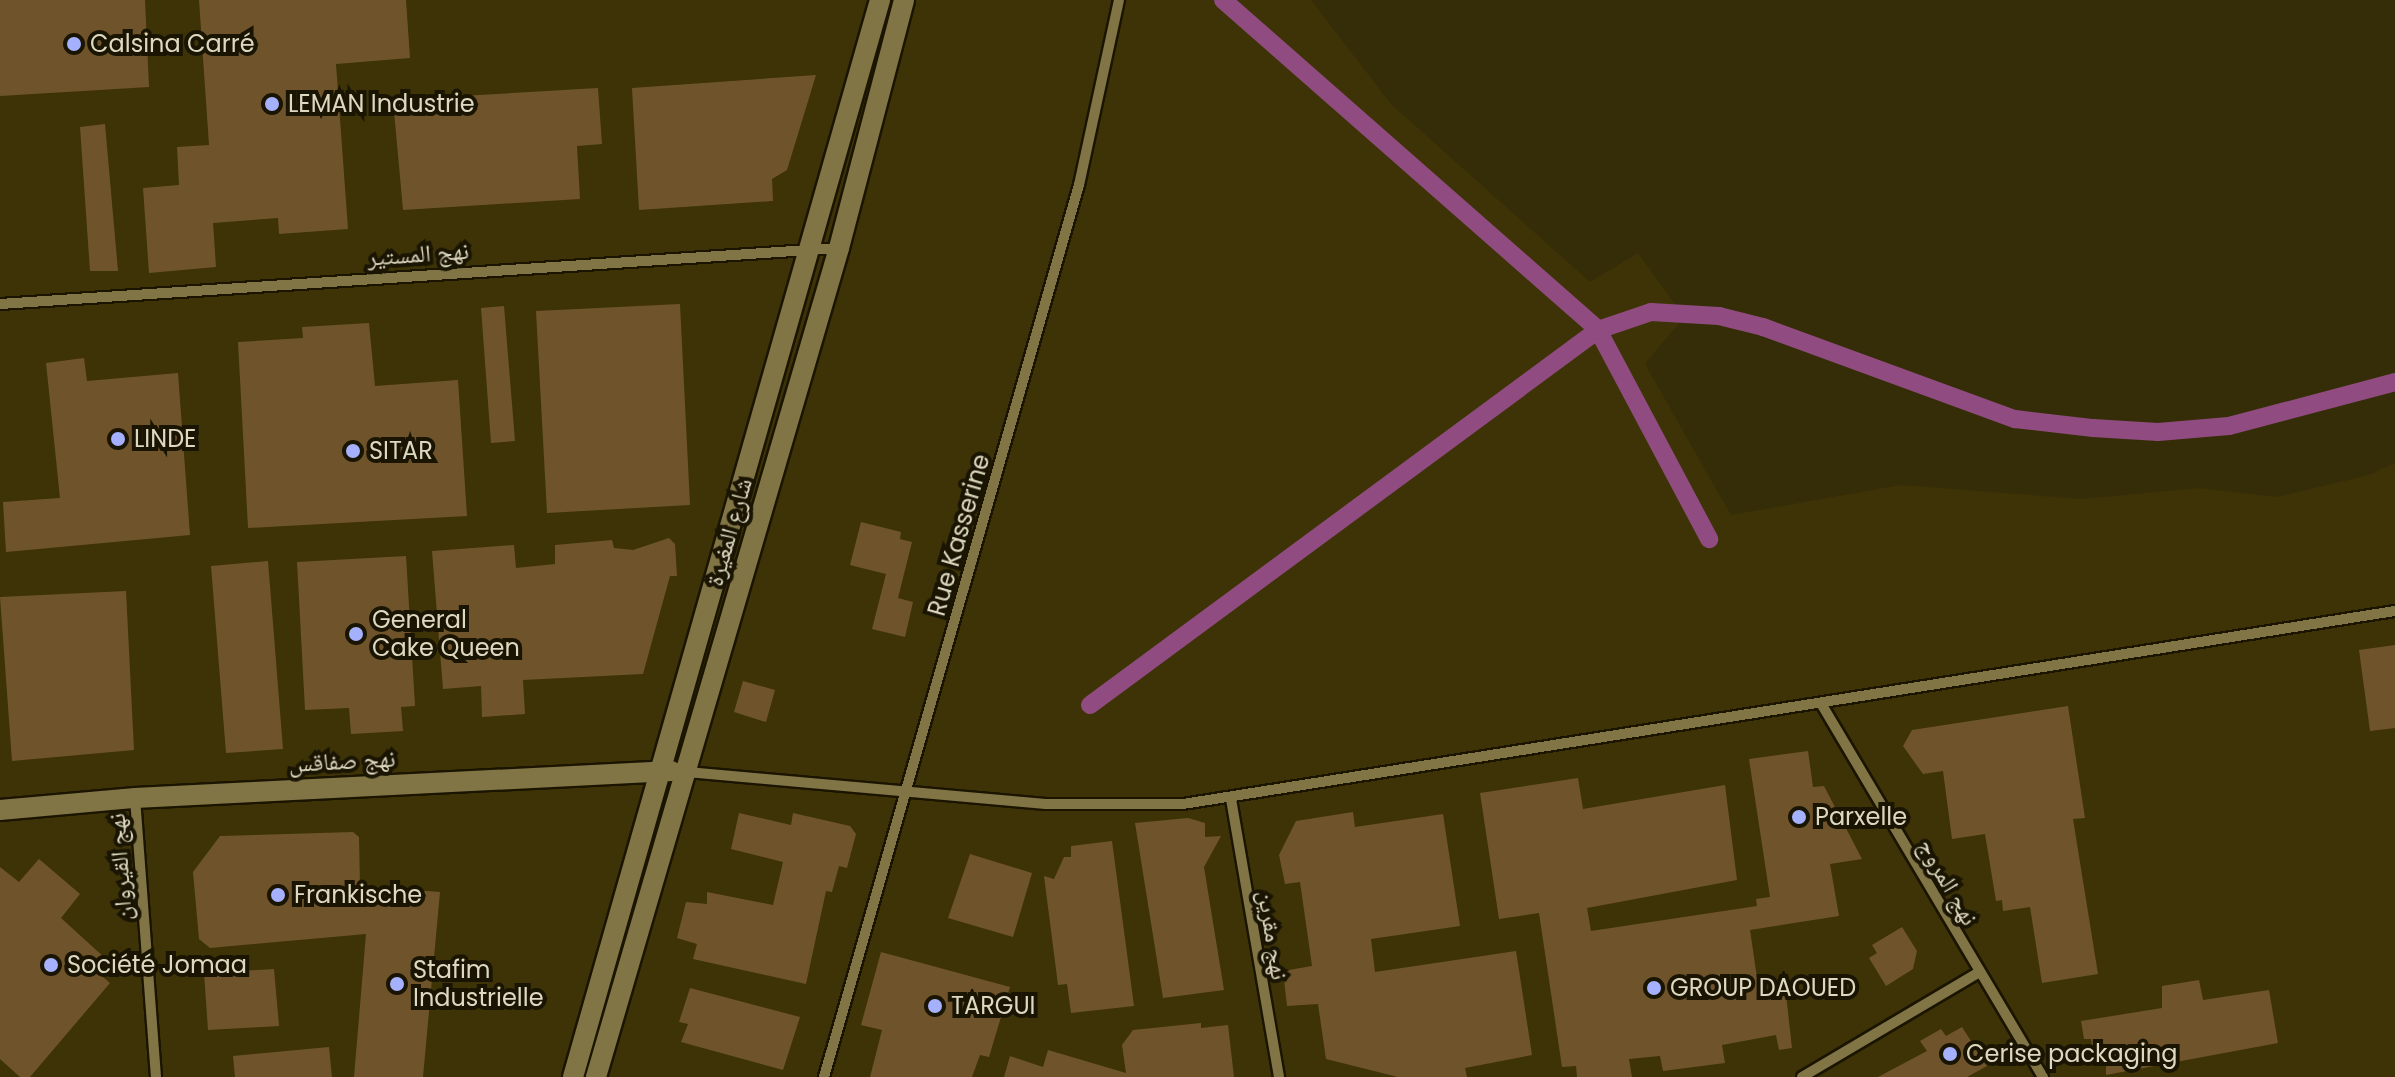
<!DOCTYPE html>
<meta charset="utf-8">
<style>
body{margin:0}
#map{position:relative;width:2395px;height:1077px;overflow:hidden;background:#352d08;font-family:Poppins,"Noto Naskh Arabic",sans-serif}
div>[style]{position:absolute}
.built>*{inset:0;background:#3d3306}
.canal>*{height:18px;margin:-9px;padding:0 9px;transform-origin:9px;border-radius:9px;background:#904c80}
.building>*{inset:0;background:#6f542b}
.roads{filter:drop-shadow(2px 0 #1b1500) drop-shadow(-2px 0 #1b1500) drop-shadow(0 2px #1b1500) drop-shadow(0 -2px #1b1500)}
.lane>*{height:10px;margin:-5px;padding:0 5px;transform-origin:5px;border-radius:5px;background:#817546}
.street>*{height:20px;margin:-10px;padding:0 10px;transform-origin:10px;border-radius:10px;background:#817546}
.dots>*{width:22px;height:22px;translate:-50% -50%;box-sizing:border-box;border:4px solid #1a1503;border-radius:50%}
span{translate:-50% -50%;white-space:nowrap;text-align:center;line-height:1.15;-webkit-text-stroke:8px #1a1503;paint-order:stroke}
.poi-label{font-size:24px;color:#ddd8bf}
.left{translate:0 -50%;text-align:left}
.street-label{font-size:24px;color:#ddd8bf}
</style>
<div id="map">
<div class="built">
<div style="clip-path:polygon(0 0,1311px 0,1391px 104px,1590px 282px,1638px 253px,1684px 317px,1645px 364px,1731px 515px,1901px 485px,2081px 499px,2199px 488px,2276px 497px,2369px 475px,2395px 463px,2395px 1077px,0 1077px)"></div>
</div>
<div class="canal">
<div style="left:1223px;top:0;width:500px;rotate:41.3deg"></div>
<div style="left:1598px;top:330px;width:237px;rotate:62deg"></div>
<div style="left:1090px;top:705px;width:631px;rotate:-36.43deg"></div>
<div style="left:1598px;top:330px;width:56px;rotate:-18.8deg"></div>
<div style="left:1651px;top:312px;width:68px;rotate:3.4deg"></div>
<div style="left:1719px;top:316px;width:45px;rotate:14deg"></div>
<div style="left:1763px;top:327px;width:268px;rotate:20.1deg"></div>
<div style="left:2015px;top:419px;width:79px;rotate:6.6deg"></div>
<div style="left:2093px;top:428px;width:65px;rotate:3.5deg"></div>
<div style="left:2158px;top:432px;width:71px;rotate:-4.8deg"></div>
<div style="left:2229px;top:426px;width:172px;rotate:-14.8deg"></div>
</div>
<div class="building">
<div style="clip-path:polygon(0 0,145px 0,149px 87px,0 96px)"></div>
<div style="clip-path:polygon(199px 0,406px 0,410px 58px,336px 64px,348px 229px,279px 234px,278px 218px,213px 223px,216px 267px,149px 273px,143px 188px,179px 185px,177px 147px,209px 145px)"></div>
<div style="clip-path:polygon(816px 75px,787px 170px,772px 179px,773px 201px,639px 210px,632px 88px)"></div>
<div style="clip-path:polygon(598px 88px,602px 144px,577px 146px,580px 199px,403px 210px,393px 100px)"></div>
<div style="clip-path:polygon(105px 124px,118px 271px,90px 271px,80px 127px)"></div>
<div style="clip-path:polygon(680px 304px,690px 505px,547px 513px,536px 311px)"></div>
<div style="clip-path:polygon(504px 306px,515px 441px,491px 443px,481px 308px)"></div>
<div style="clip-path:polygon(369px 323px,375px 386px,458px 380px,467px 516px,248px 528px,238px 342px,303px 338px,302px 327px)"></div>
<div style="clip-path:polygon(84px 358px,87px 381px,178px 373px,190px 535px,6px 552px,3px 502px,60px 498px,46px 363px)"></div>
<div style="clip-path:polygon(861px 522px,901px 532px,900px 539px,912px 542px,898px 598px,913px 602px,905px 637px,872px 629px,886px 574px,850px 565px)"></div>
<div style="clip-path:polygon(669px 538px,675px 544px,677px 576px,670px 576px,643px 674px,523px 680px,525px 714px,482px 717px,481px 686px,443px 689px,432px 551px,514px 545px,516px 568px,555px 564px,555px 545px,612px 540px,614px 548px,633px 550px)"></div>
<div style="clip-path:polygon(406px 556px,415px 706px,401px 707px,403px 731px,351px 734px,349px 708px,305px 710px,297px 562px)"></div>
<div style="clip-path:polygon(268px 561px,283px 749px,226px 753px,211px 566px)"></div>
<div style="clip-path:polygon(126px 591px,134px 750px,12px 761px,0 597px)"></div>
<div style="clip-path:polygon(2395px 645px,2395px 728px,2370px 731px,2359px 650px)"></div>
<div style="clip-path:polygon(743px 681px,775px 690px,766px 722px,734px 712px)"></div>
<div style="clip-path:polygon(2068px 706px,2085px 818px,2073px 819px,2098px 974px,2042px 983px,2030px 907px,2003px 911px,2002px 900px,1996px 901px,1985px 834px,1952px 839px,1943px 771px,1923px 774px,1903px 746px,1912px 730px)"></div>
<div style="clip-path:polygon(1808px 751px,1813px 787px,1824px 786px,1862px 859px,1830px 864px,1839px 916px,1750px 930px,1760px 998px,1786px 994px,1792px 1048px,1779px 1050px,1776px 1035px,1722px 1045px,1725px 1063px,1663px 1071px,1660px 1056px,1629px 1059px,1632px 1077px,1577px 1077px,1576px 1066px,1562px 1067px,1539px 913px,1499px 919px,1480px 793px,1578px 778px,1583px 809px,1725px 785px,1737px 880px,1587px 908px,1591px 931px,1757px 906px,1756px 899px,1770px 897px,1749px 759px)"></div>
<div style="clip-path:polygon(1353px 812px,1355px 827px,1443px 814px,1460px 926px,1371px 939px,1375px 972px,1516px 951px,1532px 1055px,1465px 1068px,1467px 1077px,1398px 1077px,1326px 1059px,1318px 1004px,1287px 1006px,1283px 971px,1312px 966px,1300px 882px,1285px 884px,1279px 855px,1296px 821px)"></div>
<div style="clip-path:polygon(739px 813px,791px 825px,793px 813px,850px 826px,856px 834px,847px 868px,839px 866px,832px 892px,826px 891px,806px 984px,693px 959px,697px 944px,677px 938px,686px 902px,707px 904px,707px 892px,773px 905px,783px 862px,731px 849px)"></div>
<div style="clip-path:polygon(1188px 818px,1205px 823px,1205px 837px,1221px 836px,1204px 867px,1224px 990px,1163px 998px,1135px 823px)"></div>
<div style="clip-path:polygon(353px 832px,359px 837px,360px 886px,440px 892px,423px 1077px,354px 1077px,366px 934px,210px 948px,199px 939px,193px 872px,220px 836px)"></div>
<div style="clip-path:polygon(1112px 841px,1134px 1006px,1071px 1013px,1067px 984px,1058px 985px,1044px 876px,1054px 879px,1064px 857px,1071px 857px,1071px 846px)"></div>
<div style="clip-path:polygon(970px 854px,1032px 873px,1013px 937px,948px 918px)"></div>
<div style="clip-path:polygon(39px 859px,80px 894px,61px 918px,106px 959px,96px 971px,110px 983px,30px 1077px,20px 1077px,0 1059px,0 867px,19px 882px)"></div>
<div style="clip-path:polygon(1902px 927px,1917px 951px,1913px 969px,1886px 986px,1869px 958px,1877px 953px,1872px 945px)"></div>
<div style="clip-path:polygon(881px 952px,1010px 987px,989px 1057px,980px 1055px,972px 1077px,870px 1077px,882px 1030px,861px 1025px)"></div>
<div style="clip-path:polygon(274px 969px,279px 1026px,208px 1030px,204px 973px)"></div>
<div style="clip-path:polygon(2199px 980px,2203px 1000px,2269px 990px,2278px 1043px,2106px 1075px,2106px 1065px,2093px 1055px,2091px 1039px,2084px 1039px,2081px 1021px,2162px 1008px,2162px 986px)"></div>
<div style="clip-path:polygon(690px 988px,800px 1017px,783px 1070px,681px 1042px,688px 1024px,679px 1022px)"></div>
<div style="clip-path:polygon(1201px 1023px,1201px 1028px,1228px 1025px,1234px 1077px,1004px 1077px,1010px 1056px,1043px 1067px,1048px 1050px,1126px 1073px,1122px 1045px,1133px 1030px)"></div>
<div style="clip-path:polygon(1962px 1027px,1987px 1066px,1967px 1077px,1878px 1077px,1927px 1051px,1920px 1041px,1941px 1029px,1946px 1036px)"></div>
<div style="clip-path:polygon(329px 1047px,332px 1077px,235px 1077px,233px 1056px)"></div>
</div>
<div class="roads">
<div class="lane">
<div style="left:0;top:304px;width:841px;rotate:-3.82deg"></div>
<div style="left:1822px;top:705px;width:433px;rotate:59.3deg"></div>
<div style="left:687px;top:772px;width:360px;rotate:5.1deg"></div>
<div style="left:1046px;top:804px;width:137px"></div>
<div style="left:1183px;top:804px;width:1227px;rotate:-9.05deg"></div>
<div style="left:135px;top:798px;width:280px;rotate:85.7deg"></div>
<div style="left:1231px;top:799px;width:282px;rotate:80.2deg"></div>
<div style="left:824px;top:1077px;width:928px;rotate:-74.05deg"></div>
<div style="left:1079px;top:185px;width:189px;rotate:-77.8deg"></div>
<div style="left:1802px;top:1077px;width:204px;rotate:-30.6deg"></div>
</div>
<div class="street">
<div style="left:0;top:810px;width:136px;rotate:-5.1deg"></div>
<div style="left:135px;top:798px;width:537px;rotate:-2.88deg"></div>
<div style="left:573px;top:1077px;width:1120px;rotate:-74.09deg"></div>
<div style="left:596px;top:1077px;width:864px;rotate:-73.66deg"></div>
<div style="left:839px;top:248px;width:256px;rotate:-75.3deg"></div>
</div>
</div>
<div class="dots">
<div style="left:74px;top:44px;background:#a5b1fc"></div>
<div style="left:272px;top:104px;background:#a5b1fc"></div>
<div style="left:118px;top:439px;background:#a5b1fc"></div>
<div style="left:353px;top:451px;background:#a5b1fc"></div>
<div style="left:356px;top:634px;background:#a5b1fc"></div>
<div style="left:1799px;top:817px;background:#a5b1fc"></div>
<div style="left:278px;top:895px;background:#a5b1fc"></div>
<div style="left:51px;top:965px;background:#a5b1fc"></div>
<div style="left:397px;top:984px;background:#a5b1fc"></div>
<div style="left:1654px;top:988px;background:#a5b1fc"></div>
<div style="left:935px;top:1006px;background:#a5b1fc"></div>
<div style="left:1950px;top:1054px;background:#a5b1fc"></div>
</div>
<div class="poi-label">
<span class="left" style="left:90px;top:44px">Calsina Carré</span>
<span class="left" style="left:288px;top:104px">LEMAN Industrie</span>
<span class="left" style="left:134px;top:439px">LINDE</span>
<span class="left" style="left:369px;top:451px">SITAR</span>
<span class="left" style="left:372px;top:634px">General<br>Cake Queen</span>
<span class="left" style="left:1815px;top:817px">Parxelle</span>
<span class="left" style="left:294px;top:895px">Frankische</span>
<span class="left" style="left:67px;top:965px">Société Jomaa</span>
<span class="left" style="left:413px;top:984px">Stafim<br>Industrielle</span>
<span class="left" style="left:1670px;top:988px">GROUP DAOUED</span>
<span class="left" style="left:951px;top:1006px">TARGUI</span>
<span class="left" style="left:1966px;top:1054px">Cerise packaging</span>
</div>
<div class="street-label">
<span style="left:418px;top:254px;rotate:-4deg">نهج المستير</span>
<span style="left:729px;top:532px;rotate:-74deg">شارع المغيرة</span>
<span style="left:959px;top:535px;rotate:-74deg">Rue Kasserine</span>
<span style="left:342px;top:761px;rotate:-3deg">نهج صفاقس</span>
<span style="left:120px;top:867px;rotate:-94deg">نهج القيروان</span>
<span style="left:1948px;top:882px;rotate:60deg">نهج المروج</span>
<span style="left:1273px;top:935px;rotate:81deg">نهج مقرين</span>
</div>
</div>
